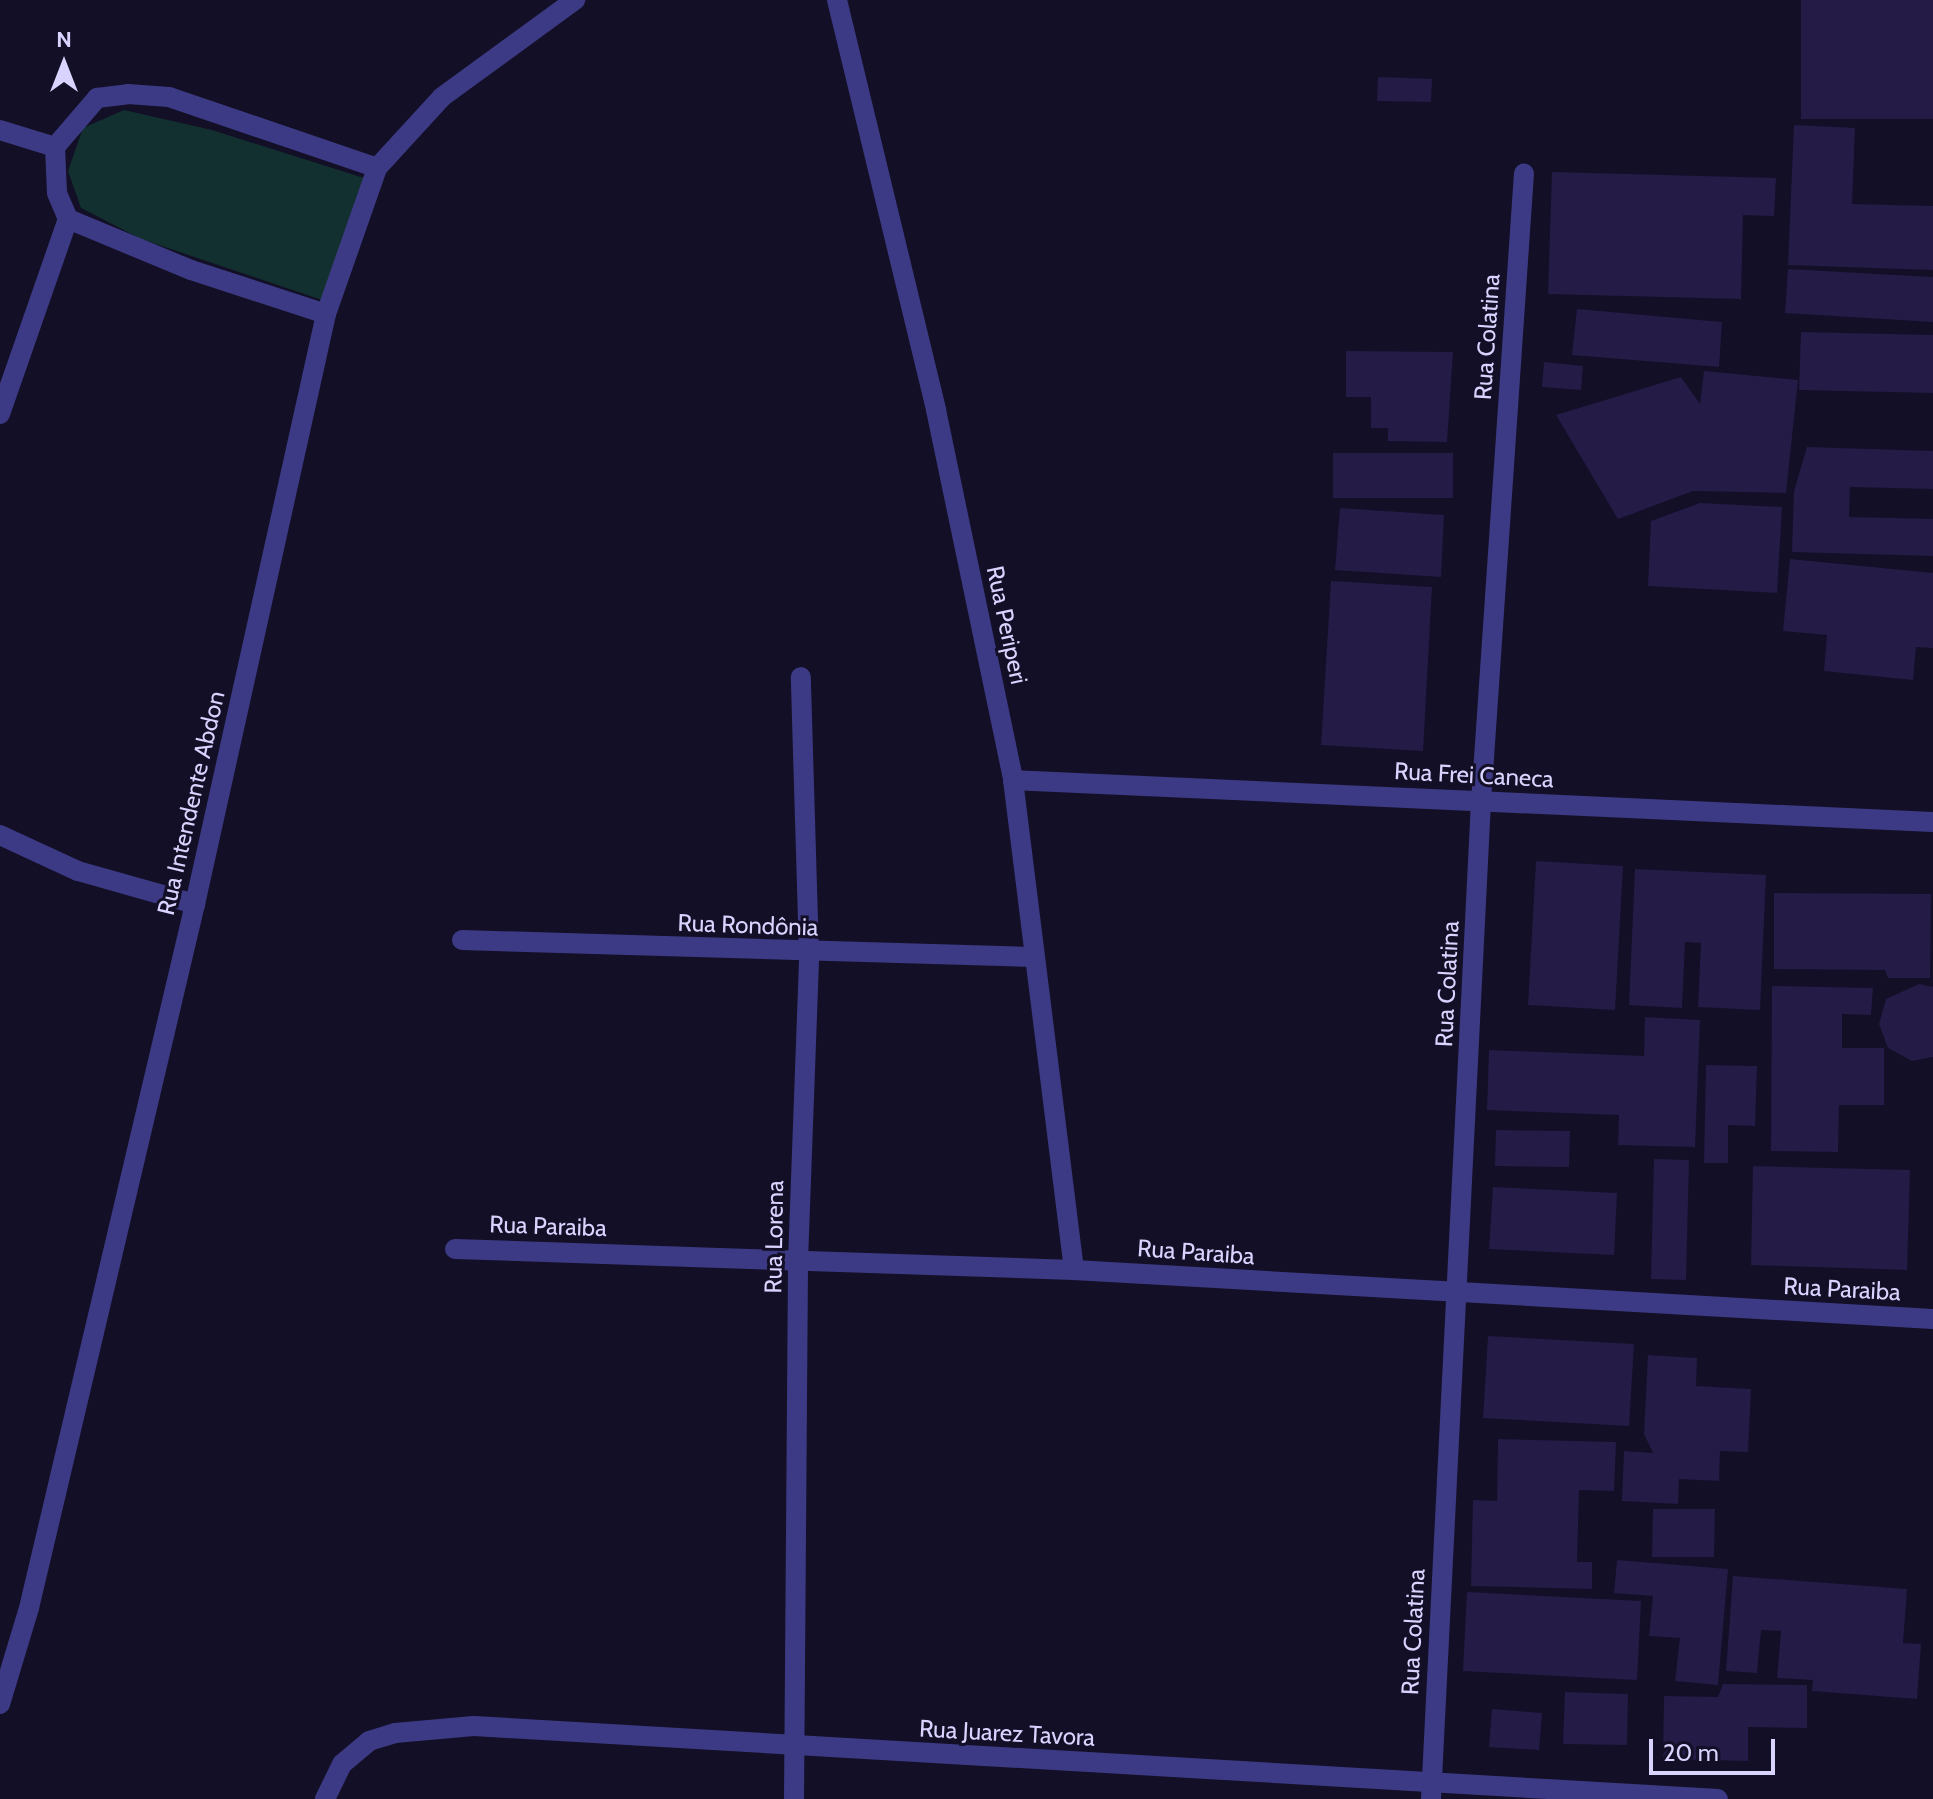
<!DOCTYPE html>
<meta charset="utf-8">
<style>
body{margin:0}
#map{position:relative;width:1933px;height:1799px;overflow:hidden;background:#130f26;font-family:Cabin,sans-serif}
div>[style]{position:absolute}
.green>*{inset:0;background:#12302f}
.building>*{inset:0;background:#241b47}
.minor>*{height:20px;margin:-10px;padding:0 10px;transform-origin:10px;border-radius:10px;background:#3d3a85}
span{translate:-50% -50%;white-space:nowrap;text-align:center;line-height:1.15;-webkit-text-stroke:6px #130f26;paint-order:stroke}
.street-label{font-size:24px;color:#d9d4ff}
.north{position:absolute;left:24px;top:24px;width:80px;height:80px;-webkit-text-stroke:6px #130f26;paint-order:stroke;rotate:0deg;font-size:22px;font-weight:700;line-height:32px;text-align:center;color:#d9d4ff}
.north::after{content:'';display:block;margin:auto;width:28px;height:36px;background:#d9d4ff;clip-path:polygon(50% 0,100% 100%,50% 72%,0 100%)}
.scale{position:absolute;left:1649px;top:1739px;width:126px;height:36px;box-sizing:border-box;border:4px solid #d9d4ff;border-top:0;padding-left:10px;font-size:24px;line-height:28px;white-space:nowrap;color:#d9d4ff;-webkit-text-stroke:6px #130f26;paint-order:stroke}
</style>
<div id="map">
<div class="green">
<div style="clip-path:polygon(124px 110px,212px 130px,364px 178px,322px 300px,141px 239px,81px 208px,68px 171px,83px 128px)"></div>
</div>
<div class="building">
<div style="clip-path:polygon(1801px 0,1933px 0,1933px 119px,1801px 119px)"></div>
<div style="clip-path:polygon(1378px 77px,1432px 79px,1431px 102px,1377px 101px)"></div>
<div style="clip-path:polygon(1794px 125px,1855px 128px,1852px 204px,1933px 206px,1933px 270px,1788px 265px)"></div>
<div style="clip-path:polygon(1552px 172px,1776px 178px,1774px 216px,1743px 215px,1741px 299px,1548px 294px)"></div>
<div style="clip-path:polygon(1788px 269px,1933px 277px,1933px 322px,1785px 313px)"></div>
<div style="clip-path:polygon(1577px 309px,1722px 322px,1719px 367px,1572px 355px)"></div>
<div style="clip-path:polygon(1801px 332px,1933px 335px,1933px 393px,1799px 390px)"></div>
<div style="clip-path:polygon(1346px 351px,1453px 352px,1447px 442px,1388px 441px,1388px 428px,1371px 428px,1371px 397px,1346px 397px)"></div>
<div style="clip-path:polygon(1544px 362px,1583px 366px,1581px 390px,1542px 387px)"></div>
<div style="clip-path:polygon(1704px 371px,1798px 380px,1786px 493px,1693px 491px,1618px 519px,1556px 415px,1681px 377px,1700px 404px)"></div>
<div style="clip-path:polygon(1807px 447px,1933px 451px,1933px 489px,1850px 487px,1849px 517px,1933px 519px,1933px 556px,1792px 552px,1794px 491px)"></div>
<div style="clip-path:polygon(1333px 453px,1453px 453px,1453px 498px,1333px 498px)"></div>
<div style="clip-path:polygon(1700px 503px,1782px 507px,1777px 593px,1648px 586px,1651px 521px)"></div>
<div style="clip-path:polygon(1340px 508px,1444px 515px,1441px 577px,1335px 570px)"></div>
<div style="clip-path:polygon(1790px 559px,1933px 573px,1933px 648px,1916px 647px,1913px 680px,1824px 671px,1827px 635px,1783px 631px)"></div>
<div style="clip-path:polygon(1331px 581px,1432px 587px,1423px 751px,1321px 745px)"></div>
<div style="clip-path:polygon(1536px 861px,1623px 866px,1615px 1010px,1528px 1005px)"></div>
<div style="clip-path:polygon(1635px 869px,1766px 875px,1760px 1010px,1698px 1007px,1701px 943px,1685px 942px,1682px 1008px,1629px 1005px)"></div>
<div style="clip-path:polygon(1774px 893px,1931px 894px,1930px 978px,1888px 978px,1885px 970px,1774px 969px)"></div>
<div style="clip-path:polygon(1919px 984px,1933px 987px,1933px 1057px,1912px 1061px,1888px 1048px,1879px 1024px,1886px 999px)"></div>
<div style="clip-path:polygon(1772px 986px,1873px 988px,1871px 1015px,1842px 1014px,1842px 1048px,1884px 1048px,1884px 1105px,1839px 1105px,1838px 1152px,1771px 1151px)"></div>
<div style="clip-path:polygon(1645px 1017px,1700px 1020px,1695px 1147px,1618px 1145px,1619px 1115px,1487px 1110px,1489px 1050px,1644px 1056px)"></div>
<div style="clip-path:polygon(1706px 1065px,1757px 1066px,1755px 1126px,1728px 1125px,1728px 1163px,1704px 1163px)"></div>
<div style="clip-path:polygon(1496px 1130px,1570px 1131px,1569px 1167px,1495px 1166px)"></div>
<div style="clip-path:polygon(1654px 1159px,1689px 1160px,1686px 1280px,1651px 1279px)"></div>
<div style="clip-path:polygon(1753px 1166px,1910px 1170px,1907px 1270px,1751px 1265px)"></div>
<div style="clip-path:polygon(1493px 1187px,1617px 1193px,1614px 1255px,1489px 1249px)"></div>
<div style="clip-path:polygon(1488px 1336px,1634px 1344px,1629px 1426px,1483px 1418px)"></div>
<div style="clip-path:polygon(1648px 1355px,1697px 1358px,1696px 1386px,1751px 1389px,1748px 1452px,1720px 1451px,1719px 1481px,1679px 1479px,1678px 1504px,1622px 1501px,1624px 1451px,1653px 1453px,1644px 1434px)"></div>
<div style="clip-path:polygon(1498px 1439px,1616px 1442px,1614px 1491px,1579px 1490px,1577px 1562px,1592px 1562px,1592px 1589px,1471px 1586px,1473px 1500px,1497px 1501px)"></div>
<div style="clip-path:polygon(1653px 1509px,1715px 1509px,1714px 1557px,1652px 1557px)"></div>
<div style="clip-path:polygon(1617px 1560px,1728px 1569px,1718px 1685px,1675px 1681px,1680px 1638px,1649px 1636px,1653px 1596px,1614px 1593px)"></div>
<div style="clip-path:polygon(1733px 1576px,1907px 1589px,1903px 1643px,1921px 1644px,1917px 1699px,1812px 1691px,1813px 1680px,1777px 1678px,1781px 1631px,1761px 1630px,1757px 1673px,1726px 1671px)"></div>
<div style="clip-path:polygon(1467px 1592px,1641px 1601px,1637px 1680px,1463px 1671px)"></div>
<div style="clip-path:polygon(1723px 1684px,1807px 1685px,1807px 1728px,1748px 1727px,1748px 1761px,1663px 1759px,1664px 1696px,1718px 1697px)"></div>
<div style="clip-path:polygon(1565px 1692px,1628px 1694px,1627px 1745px,1563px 1744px)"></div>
<div style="clip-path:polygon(1492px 1709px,1542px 1713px,1539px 1750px,1489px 1747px)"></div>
</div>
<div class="minor">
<div style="left:837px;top:0;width:422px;rotate:76.4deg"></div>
<div style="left:936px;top:410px;width:378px;rotate:78.2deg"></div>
<div style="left:1013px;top:780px;width:494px;rotate:82.9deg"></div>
<div style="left:0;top:130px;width:58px;rotate:17.2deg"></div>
<div style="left:326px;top:314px;width:142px;rotate:-161.9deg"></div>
<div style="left:191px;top:270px;width:133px;rotate:-157.5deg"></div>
<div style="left:68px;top:219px;width:28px;rotate:-113deg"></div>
<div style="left:57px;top:193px;width:46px;rotate:-92.5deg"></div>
<div style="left:55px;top:147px;width:65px;rotate:-49.4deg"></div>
<div style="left:97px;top:98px;width:31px;rotate:-7deg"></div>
<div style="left:128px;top:94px;width:41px;rotate:4.2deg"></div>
<div style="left:169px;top:97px;width:220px;rotate:18.8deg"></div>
<div style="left:0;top:414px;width:207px;rotate:-70.8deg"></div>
<div style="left:1013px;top:780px;width:921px;rotate:2.61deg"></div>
<div style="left:0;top:835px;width:86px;rotate:24.8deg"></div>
<div style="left:78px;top:871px;width:122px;rotate:15.8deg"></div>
<div style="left:462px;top:940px;width:571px;rotate:1.71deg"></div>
<div style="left:455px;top:1249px;width:619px;rotate:1.94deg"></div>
<div style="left:1074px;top:1270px;width:860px;rotate:3.26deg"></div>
<div style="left:0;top:1704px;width:100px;rotate:-73.2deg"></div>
<div style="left:29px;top:1608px;width:723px;rotate:-76.73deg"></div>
<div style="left:195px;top:904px;width:604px;rotate:-77.48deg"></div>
<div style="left:326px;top:314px;width:155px;rotate:-70.7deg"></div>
<div style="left:377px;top:168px;width:96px;rotate:-47.5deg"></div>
<div style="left:442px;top:97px;width:165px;rotate:-36.1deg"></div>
<div style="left:325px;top:1799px;width:39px;rotate:-64deg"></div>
<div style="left:342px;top:1764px;width:35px;rotate:-40deg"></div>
<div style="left:369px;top:1741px;width:27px;rotate:-17deg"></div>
<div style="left:395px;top:1733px;width:79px;rotate:-5.1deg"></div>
<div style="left:474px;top:1726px;width:1246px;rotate:3.36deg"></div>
<div style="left:794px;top:1799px;width:538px;rotate:-89.57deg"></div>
<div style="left:798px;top:1261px;width:307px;rotate:-87.9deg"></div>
<div style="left:809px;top:954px;width:277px;rotate:-91.7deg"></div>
<div style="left:1431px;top:1799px;width:998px;rotate:-87.13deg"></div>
<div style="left:1481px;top:802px;width:630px;rotate:-86.09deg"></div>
</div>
<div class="street-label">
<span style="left:1487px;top:337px;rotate:-86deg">Rua Colatina</span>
<span style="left:1007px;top:625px;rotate:78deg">Rua Periperi</span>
<span style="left:1474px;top:775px;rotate:3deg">Rua Frei Caneca</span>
<span style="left:191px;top:803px;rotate:-77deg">Rua Intendente Abdon</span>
<span style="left:748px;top:925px;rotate:2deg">Rua Rondônia</span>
<span style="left:1447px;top:984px;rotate:-87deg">Rua Colatina</span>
<span style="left:548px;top:1226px;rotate:2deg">Rua Paraiba</span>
<span style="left:774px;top:1237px;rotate:-89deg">Rua Lorena</span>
<span style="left:1196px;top:1252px;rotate:4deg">Rua Paraiba</span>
<span style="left:1842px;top:1289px;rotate:3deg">Rua Paraiba</span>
<span style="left:1413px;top:1632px;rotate:-87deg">Rua Colatina</span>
<span style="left:1007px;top:1733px;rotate:3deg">Rua Juarez Tavora</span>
</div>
<div class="north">N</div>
<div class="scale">20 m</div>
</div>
